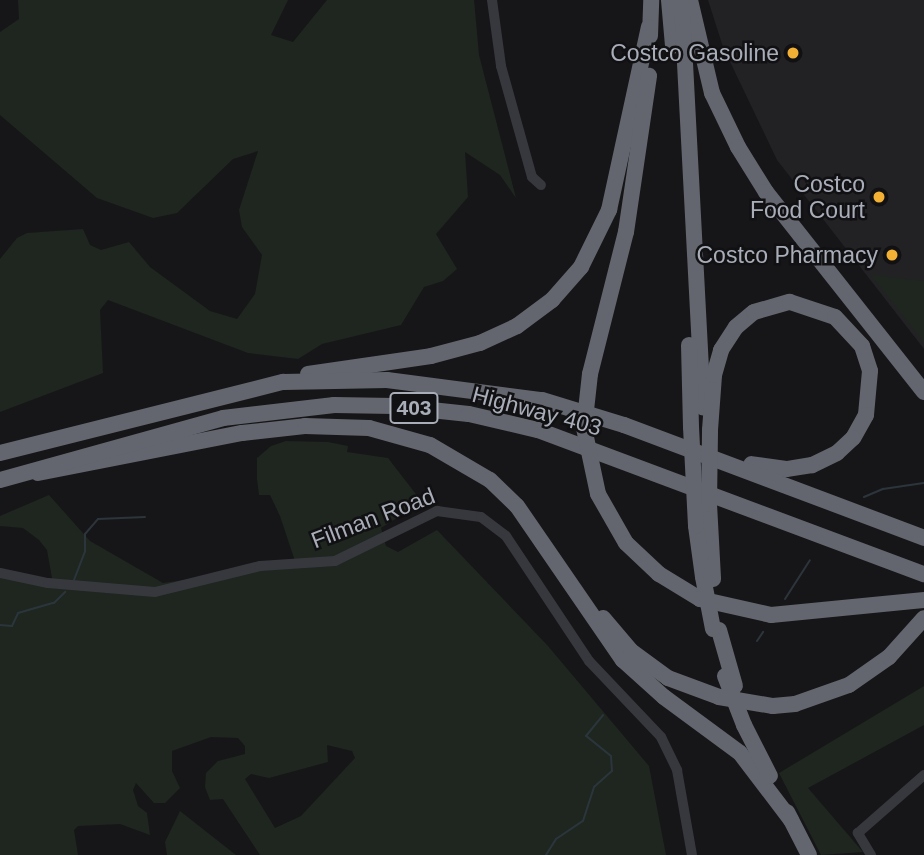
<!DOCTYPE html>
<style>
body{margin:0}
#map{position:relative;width:924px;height:855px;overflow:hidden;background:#161618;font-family:Arial,sans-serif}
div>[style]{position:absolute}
.built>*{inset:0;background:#222225}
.green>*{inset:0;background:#1e261f}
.stream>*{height:2px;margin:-1px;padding:0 1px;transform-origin:1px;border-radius:1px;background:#2c353c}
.minor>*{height:10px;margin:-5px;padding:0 5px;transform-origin:5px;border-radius:5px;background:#37383d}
.highway>*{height:16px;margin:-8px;padding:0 8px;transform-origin:8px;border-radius:8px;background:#63666e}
.highway-bridge>*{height:16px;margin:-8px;padding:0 8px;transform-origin:8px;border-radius:8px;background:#63666e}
.dots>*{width:19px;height:19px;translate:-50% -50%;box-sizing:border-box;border:4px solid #111113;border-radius:50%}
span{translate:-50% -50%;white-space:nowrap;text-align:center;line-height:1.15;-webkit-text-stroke:5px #111113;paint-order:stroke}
.shield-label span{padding:2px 5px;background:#111113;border:2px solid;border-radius:5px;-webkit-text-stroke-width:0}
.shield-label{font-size:21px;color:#a8adb8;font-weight:700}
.poi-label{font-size:23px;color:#a8adb8}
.right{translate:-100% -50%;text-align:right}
.street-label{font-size:23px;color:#a8adb8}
</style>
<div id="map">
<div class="built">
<div style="clip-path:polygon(708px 0,924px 0,924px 349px,777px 160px,723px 47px)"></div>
</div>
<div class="green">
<div style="clip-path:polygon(18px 0,288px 0,271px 35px,293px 42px,327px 0,474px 0,479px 55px,516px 198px,500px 175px,465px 152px,468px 197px,436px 234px,457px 269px,443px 281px,424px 287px,401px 325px,322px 344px,298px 359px,248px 353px,108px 300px,100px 310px,103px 373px,0 412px,0 259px,17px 238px,27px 233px,83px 229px,90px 245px,101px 250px,129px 242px,150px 267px,210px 311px,237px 319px,255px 294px,262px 255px,242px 227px,239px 210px,258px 151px,233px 159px,177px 213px,153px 218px,97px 198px,0 115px,0 32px,19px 19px)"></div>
<div style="clip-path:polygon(871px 275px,924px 281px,924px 342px)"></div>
<div style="clip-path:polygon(evenodd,286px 441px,328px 442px,348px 446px,347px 452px,388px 458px,422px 502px,381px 528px,386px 546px,398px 552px,437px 530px,548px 646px,649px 766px,666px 855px,260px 855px,223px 799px,210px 800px,205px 787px,206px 773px,218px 761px,245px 754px,245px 746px,238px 738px,211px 737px,172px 751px,172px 771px,180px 788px,165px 803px,154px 803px,136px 783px,133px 790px,138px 806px,147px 813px,150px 835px,120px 824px,78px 826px,74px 830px,78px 855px,0 855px,0 573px,50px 585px,52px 578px,47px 550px,39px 540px,23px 528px,0 526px,0 516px,49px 495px,90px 541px,163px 583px,296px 564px,280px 516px,270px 495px,259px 495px,257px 479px,257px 458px,271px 446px,286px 441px,327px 745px,352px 751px,355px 758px,301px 816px,275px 828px,245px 779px,251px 774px,269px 778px,328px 762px,327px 745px)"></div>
<div style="clip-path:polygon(924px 686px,924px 725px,808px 788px,863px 852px,821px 855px,779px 773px)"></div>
<div style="clip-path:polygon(180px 811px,236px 855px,167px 855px,165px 842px)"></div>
</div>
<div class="stream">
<div style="left:864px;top:497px;width:21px;rotate:-23deg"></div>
<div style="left:883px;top:489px;width:41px;rotate:-8.3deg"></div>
<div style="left:74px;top:580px;width:31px;rotate:-69deg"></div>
<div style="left:85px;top:551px;width:17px;rotate:-90deg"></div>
<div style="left:85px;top:534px;width:20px;rotate:-49deg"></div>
<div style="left:98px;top:519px;width:47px;rotate:-2.4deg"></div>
<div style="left:785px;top:599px;width:46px;rotate:-57.3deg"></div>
<div style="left:0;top:625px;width:12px;rotate:5deg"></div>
<div style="left:12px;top:626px;width:14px;rotate:-65deg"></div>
<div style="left:18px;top:613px;width:37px;rotate:-16deg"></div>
<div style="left:54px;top:603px;width:16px;rotate:-45deg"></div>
<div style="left:757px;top:641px;width:11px;rotate:-56deg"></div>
<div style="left:546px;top:855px;width:19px;rotate:-58deg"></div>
<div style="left:556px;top:839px;width:32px;rotate:-34deg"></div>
<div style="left:583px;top:821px;width:36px;rotate:-72deg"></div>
<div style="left:594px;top:787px;width:24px;rotate:-42deg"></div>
<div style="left:612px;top:771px;width:15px;rotate:-94deg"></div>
<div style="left:611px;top:756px;width:32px;rotate:-141deg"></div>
<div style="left:586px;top:736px;width:27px;rotate:-51deg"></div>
</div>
<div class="minor">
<div style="left:492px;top:0;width:67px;rotate:82.2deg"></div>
<div style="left:501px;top:66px;width:115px;rotate:74.4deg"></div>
<div style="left:532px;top:177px;width:12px;rotate:42deg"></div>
<div style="left:0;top:573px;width:49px;rotate:11.8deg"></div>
<div style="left:48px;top:583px;width:107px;rotate:4.8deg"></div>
<div style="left:155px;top:592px;width:108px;rotate:-13.9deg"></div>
<div style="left:260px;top:566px;width:75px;rotate:-3.8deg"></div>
<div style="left:335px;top:561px;width:114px;rotate:-26.1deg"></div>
<div style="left:437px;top:511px;width:44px;rotate:7.8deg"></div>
<div style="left:481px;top:517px;width:31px;rotate:37deg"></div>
<div style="left:506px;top:536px;width:150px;rotate:56.4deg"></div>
<div style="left:589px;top:661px;width:105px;rotate:46.5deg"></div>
<div style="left:661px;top:737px;width:37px;rotate:64deg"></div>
<div style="left:677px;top:770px;width:86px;rotate:80deg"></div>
<div style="left:871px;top:855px;width:26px;rotate:-121deg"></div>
<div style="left:858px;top:833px;width:88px;rotate:-41.3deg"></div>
</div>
<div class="highway">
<div style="left:669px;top:0;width:46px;rotate:85deg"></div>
<div style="left:690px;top:0;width:96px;rotate:76.7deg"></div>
<div style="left:712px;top:93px;width:60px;rotate:64.3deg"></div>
<div style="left:738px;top:147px;width:53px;rotate:58.1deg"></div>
<div style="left:766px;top:192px;width:255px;rotate:51.7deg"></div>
<div style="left:682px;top:6px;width:402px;rotate:87deg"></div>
<div style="left:650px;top:36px;width:36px;rotate:-88deg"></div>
<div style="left:689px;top:345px;width:82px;rotate:88.6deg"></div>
<div style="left:308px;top:374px;width:124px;rotate:-8.3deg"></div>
<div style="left:431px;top:356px;width:51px;rotate:-14.9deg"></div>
<div style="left:480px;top:343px;width:41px;rotate:-24.7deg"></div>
<div style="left:517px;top:326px;width:44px;rotate:-36.6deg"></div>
<div style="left:552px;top:300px;width:44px;rotate:-48.7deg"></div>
<div style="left:581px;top:267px;width:64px;rotate:-63.8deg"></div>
<div style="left:609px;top:210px;width:187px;rotate:-77.7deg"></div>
<div style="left:590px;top:374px;width:146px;rotate:-75.8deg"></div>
<div style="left:626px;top:232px;width:158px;rotate:-81.6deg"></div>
<div style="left:710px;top:430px;width:55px;rotate:-85.8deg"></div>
<div style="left:714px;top:375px;width:26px;rotate:-74deg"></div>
<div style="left:721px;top:350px;width:27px;rotate:-57deg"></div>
<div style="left:736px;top:327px;width:23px;rotate:-40deg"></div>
<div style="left:754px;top:312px;width:37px;rotate:-16deg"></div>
<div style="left:790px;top:302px;width:47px;rotate:18.4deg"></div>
<div style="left:835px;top:317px;width:40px;rotate:47deg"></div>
<div style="left:862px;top:346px;width:26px;rotate:72deg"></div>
<div style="left:870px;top:371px;width:44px;rotate:95.2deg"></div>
<div style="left:866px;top:415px;width:26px;rotate:119deg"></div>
<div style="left:853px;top:438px;width:22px;rotate:137deg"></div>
<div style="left:837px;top:453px;width:28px;rotate:154deg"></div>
<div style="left:812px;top:465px;width:26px;rotate:171deg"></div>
<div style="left:786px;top:469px;width:35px;rotate:-172deg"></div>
<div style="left:0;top:453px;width:292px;rotate:-14.1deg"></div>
<div style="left:283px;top:382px;width:104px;rotate:-1.1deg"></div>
<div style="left:387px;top:380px;width:156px;rotate:7.4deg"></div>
<div style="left:542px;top:400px;width:86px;rotate:17deg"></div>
<div style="left:624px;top:425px;width:321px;rotate:20.6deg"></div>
<div style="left:38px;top:473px;width:208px;rotate:-11.1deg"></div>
<div style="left:242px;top:433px;width:63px;rotate:-6.3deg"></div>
<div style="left:305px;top:426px;width:64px;rotate:1.8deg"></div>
<div style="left:369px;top:428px;width:63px;rotate:15.6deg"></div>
<div style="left:430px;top:445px;width:69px;rotate:30.3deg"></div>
<div style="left:490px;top:480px;width:37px;rotate:44deg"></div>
<div style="left:517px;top:506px;width:187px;rotate:55.5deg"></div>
<div style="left:623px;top:660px;width:55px;rotate:42.1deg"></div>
<div style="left:664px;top:697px;width:94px;rotate:36.4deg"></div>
<div style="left:740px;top:753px;width:84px;rotate:52.7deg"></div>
<div style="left:0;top:480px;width:231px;rotate:-15.5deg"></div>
<div style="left:223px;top:418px;width:112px;rotate:-6.7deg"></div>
<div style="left:334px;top:405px;width:60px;rotate:1deg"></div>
<div style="left:394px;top:406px;width:75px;rotate:6.1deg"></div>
<div style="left:469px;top:414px;width:71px;rotate:13.1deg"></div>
<div style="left:538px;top:430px;width:412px;rotate:20.5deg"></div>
<div style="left:598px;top:494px;width:56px;rotate:60.3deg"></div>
<div style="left:626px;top:543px;width:45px;rotate:43.2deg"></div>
<div style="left:659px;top:574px;width:48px;rotate:31.4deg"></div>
<div style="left:700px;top:599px;width:73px;rotate:12.7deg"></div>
<div style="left:771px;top:615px;width:154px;rotate:-5.6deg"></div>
<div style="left:709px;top:504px;width:75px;rotate:86.9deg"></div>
<div style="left:696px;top:526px;width:51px;rotate:82.2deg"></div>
<div style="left:603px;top:618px;width:43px;rotate:49.7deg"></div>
<div style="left:631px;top:651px;width:46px;rotate:36.1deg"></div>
<div style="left:668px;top:678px;width:54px;rotate:20.4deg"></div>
<div style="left:719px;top:697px;width:55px;rotate:9.5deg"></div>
<div style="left:773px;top:706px;width:22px;rotate:-5deg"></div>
<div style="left:795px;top:704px;width:57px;rotate:-19.4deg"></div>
<div style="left:849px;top:685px;width:49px;rotate:-35deg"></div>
<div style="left:889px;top:657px;width:52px;rotate:-48.1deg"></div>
<div style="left:719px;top:630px;width:58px;rotate:74.1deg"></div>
<div style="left:744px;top:725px;width:57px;rotate:63deg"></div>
<div style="left:787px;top:812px;width:48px;rotate:62.9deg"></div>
</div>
<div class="highway-bridge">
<div style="left:590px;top:374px;width:54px;rotate:96.3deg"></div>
<div style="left:584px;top:428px;width:67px;rotate:78deg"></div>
<div style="left:691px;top:427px;width:99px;rotate:87.1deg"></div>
<div style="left:709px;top:504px;width:74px;rotate:-89.2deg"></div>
<div style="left:703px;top:577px;width:53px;rotate:79.1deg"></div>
<div style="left:725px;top:676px;width:53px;rotate:68.8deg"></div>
</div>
<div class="dots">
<div style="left:793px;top:53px;background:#f2b134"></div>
<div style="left:879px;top:197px;background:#f2b134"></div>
<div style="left:892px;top:255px;background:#f2b134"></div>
</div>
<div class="shield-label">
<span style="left:414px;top:408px">403</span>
</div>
<div class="poi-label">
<span class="right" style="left:779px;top:53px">Costco Gasoline</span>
<span class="right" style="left:865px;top:197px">Costco<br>Food Court</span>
<span class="right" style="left:878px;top:255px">Costco Pharmacy</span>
</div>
<div class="street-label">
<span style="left:537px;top:411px;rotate:15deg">Highway 403</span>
<span style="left:373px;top:518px;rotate:-21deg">Filman Road</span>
</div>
</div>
